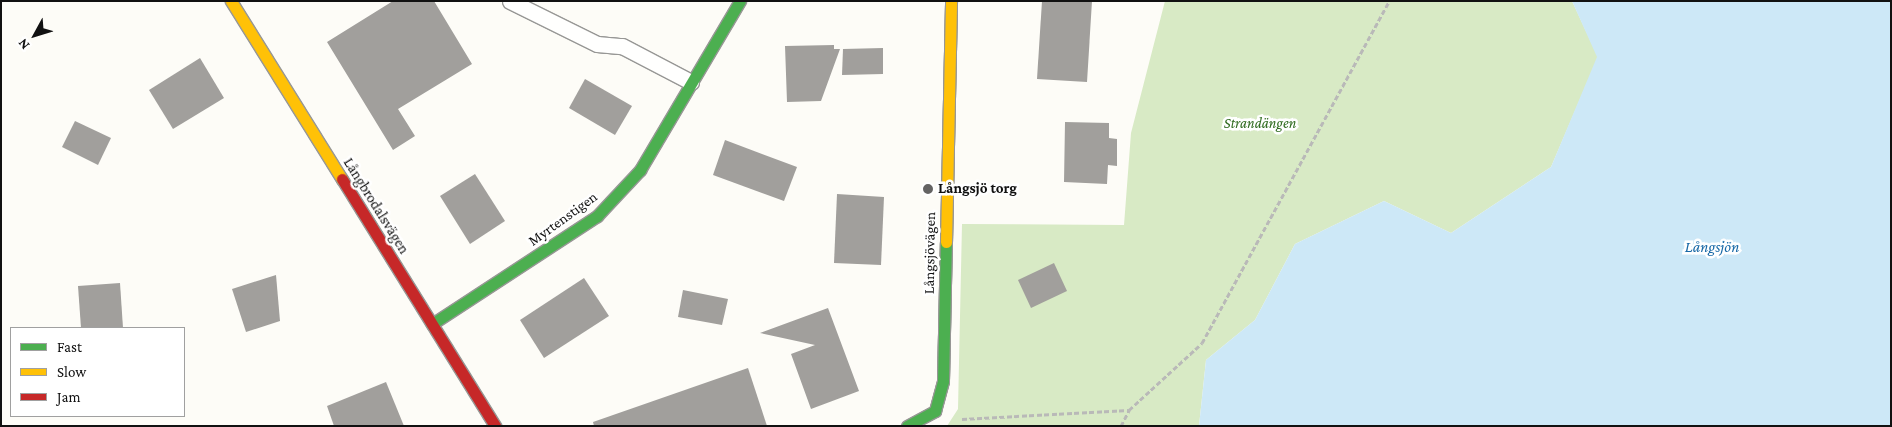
<!DOCTYPE html>
<meta charset="utf-8">
<style>
body{margin:0}
#map{position:relative;width:1892px;height:427px;overflow:hidden;background:#fdfcf7;font-family:"Crimson Pro",serif}
div>[style]{position:absolute}
.forest>*{inset:0;background:#d8eac5}
.water>*{inset:0;background:#cde8f7}
.building>*{inset:0;background:#a19f9c}
.path>*{height:3px;margin-top:-1.5px;transform-origin:0;background:repeating-linear-gradient(90deg,#b9b9b8 0 5px,transparent 0 7.5px)}
.roads{filter:drop-shadow(1px 0 #979795) drop-shadow(-1px 0 #979795) drop-shadow(0 1px #979795) drop-shadow(0 -1px #979795)}
.lane>*{height:15px;margin:-7.5px;padding:0 7.5px;transform-origin:7.5px;border-radius:7.5px;background:#fffffe}
.fast>*{height:11px;margin:-5.5px;padding:0 5.5px;transform-origin:5.5px;border-radius:5.5px;background:#4caf50}
.slow>*{height:11px;margin:-5.5px;padding:0 5.5px;transform-origin:5.5px;border-radius:5.5px;background:#ffc107}
.jam>*{height:11px;margin:-5.5px;padding:0 5.5px;transform-origin:5.5px;border-radius:5.5px;background:#c62828}
.dots>*{width:14px;height:14px;translate:-50% -50%;box-sizing:border-box;border:2px solid #fff;border-radius:50%}
span{translate:-50% -50%;white-space:nowrap;text-align:center;line-height:1.15;-webkit-text-stroke:5px #fff;paint-order:stroke}
.park-label{font-size:15px;color:#2f6b1f;font-style:italic}
.poi-label{font-size:15px;color:#111;font-weight:700}
.left{translate:0 -50%;text-align:left}
.street-label{font-size:15px;color:#111}
.water-label{font-size:16px;color:#1768a6;font-style:italic}
.frame{position:absolute;inset:0;border:2px solid #111;pointer-events:none}
.legend{position:absolute;left:10px;top:327px;width:175px;height:90px;box-sizing:border-box;background:#fff;border:1px solid #a0a0a0;margin:0;padding:6px 9px;list-style:none;font-size:15px;color:#111}
.legend li{display:flex;align-items:center;gap:10px;height:25px}
.legend b{width:25px;border:1px solid #a0a0a0}
.north{position:absolute;left:10px;top:10px;width:50px;height:50px;-webkit-text-stroke:4px #fff;paint-order:stroke;rotate:231deg;font-size:14px;font-weight:700;line-height:20px;text-align:center;color:#111}
.north::after{content:'';display:block;margin:auto;width:18px;height:22px;background:#111;clip-path:polygon(50% 0,100% 100%,50% 72%,0 100%)}
</style>
<div id="map">
<div class="forest">
<div style="clip-path:polygon(1165px 1px,1572px 1px,1598px 57px,1551px 167px,1451px 233px,1384px 201px,1295px 244px,1255px 320px,1206px 360px,1199px 426px,947px 426px,958px 409px,962px 224px,1124px 225px,1131px 133px)"></div>
</div>
<div class="water">
<div style="clip-path:polygon(1572px 1px,1891px 1px,1891px 426px,1199px 426px,1206px 360px,1255px 320px,1295px 244px,1384px 201px,1451px 233px,1551px 167px,1597px 57px)"></div>
</div>
<div class="building">
<div style="clip-path:polygon(393px 1px,434px 1px,472px 64px,398px 109px,415px 136px,393px 150px,327px 42px)"></div>
<div style="clip-path:polygon(1042px 1px,1092px 1px,1087px 82px,1037px 79px)"></div>
<div style="clip-path:polygon(834px 45px,834px 49px,840px 49px,821px 101px,787px 102px,785px 46px)"></div>
<div style="clip-path:polygon(883px 48px,883px 74px,842px 75px,843px 49px)"></div>
<div style="clip-path:polygon(200px 58px,224px 98px,173px 129px,149px 90px)"></div>
<div style="clip-path:polygon(585px 79px,632px 106px,615px 135px,569px 108px)"></div>
<div style="clip-path:polygon(75px 121px,111px 138px,98px 165px,62px 147px)"></div>
<div style="clip-path:polygon(1065px 122px,1109px 123px,1109px 138px,1117px 139px,1117px 166px,1108px 165px,1107px 184px,1064px 182px)"></div>
<div style="clip-path:polygon(725px 140px,797px 167px,784px 201px,713px 175px)"></div>
<div style="clip-path:polygon(475px 174px,505px 221px,470px 244px,440px 196px)"></div>
<div style="clip-path:polygon(837px 194px,884px 197px,881px 265px,834px 263px)"></div>
<div style="clip-path:polygon(1054px 263px,1067px 291px,1031px 308px,1018px 280px)"></div>
<div style="clip-path:polygon(276px 275px,280px 321px,246px 332px,232px 289px)"></div>
<div style="clip-path:polygon(584px 278px,609px 316px,544px 358px,520px 320px)"></div>
<div style="clip-path:polygon(120px 283px,123px 328px,81px 328px,78px 286px)"></div>
<div style="clip-path:polygon(683px 290px,728px 299px,722px 325px,678px 317px)"></div>
<div style="clip-path:polygon(828px 308px,859px 391px,811px 409px,791px 354px,815px 345px,760px 333px)"></div>
<div style="clip-path:polygon(748px 368px,767px 426px,594px 426px,593px 422px)"></div>
<div style="clip-path:polygon(386px 382px,404px 426px,334px 426px,327px 406px)"></div>
</div>
<div class="path">
<div style="left:962px;top:419px;width:167px;rotate:-3.1deg"></div>
<div style="left:1121px;top:426px;width:18px;rotate:-63deg"></div>
<div style="left:1129px;top:410px;width:99px;rotate:-42.5deg"></div>
<div style="left:1202px;top:343px;width:390px;rotate:-61.3deg"></div>
</div>
<div class="roads">
<div class="lane">
<div style="left:510px;top:1px;width:97px;rotate:26.3deg"></div>
<div style="left:597px;top:44px;width:25px;rotate:5deg"></div>
<div style="left:622px;top:46px;width:78px;rotate:27.6deg"></div>
</div>
<div class="fast">
<div style="left:432px;top:324px;width:197px;rotate:-33.2deg"></div>
<div style="left:597px;top:216px;width:63px;rotate:-46.9deg"></div>
<div style="left:640px;top:170px;width:196px;rotate:-59.4deg"></div>
<div style="left:907px;top:426px;width:32px;rotate:-28deg"></div>
<div style="left:935px;top:411px;width:31px;rotate:-75deg"></div>
<div style="left:943px;top:381px;width:139px;rotate:-88.8deg"></div>
</div>
<div class="slow">
<div style="left:231px;top:1px;width:210px;rotate:58.1deg"></div>
<div style="left:946px;top:242px;width:241px;rotate:-88.8deg"></div>
</div>
<div class="jam">
<div style="left:342px;top:179px;width:291px;rotate:58.2deg"></div>
</div>
</div>
<div class="dots">
<div style="left:928px;top:189px;background:#646362"></div>
</div>
<div class="park-label">
<span style="left:1260px;top:124px">Strandängen</span>
</div>
<div class="poi-label">
<span class="left" style="left:938px;top:189px">Långsjö torg</span>
</div>
<div class="street-label">
<span style="left:376px;top:206px;rotate:58deg">Långbrodalsvägen</span>
<span style="left:563px;top:219px;rotate:-36deg">Myrtenstigen</span>
<span style="left:930px;top:253px;rotate:-89deg">Långsjövägen</span>
</div>
<div class="water-label">
<span style="left:1712px;top:247px">Långsjön</span>
</div>
<div class="frame"></div>
<ul class="legend">
<li><b style="height:6px;background:#4caf50"></b>Fast</li>
<li><b style="height:6px;background:#ffc107"></b>Slow</li>
<li><b style="height:6px;background:#c62828"></b>Jam</li>
</ul>
<div class="north">N</div>
</div>
